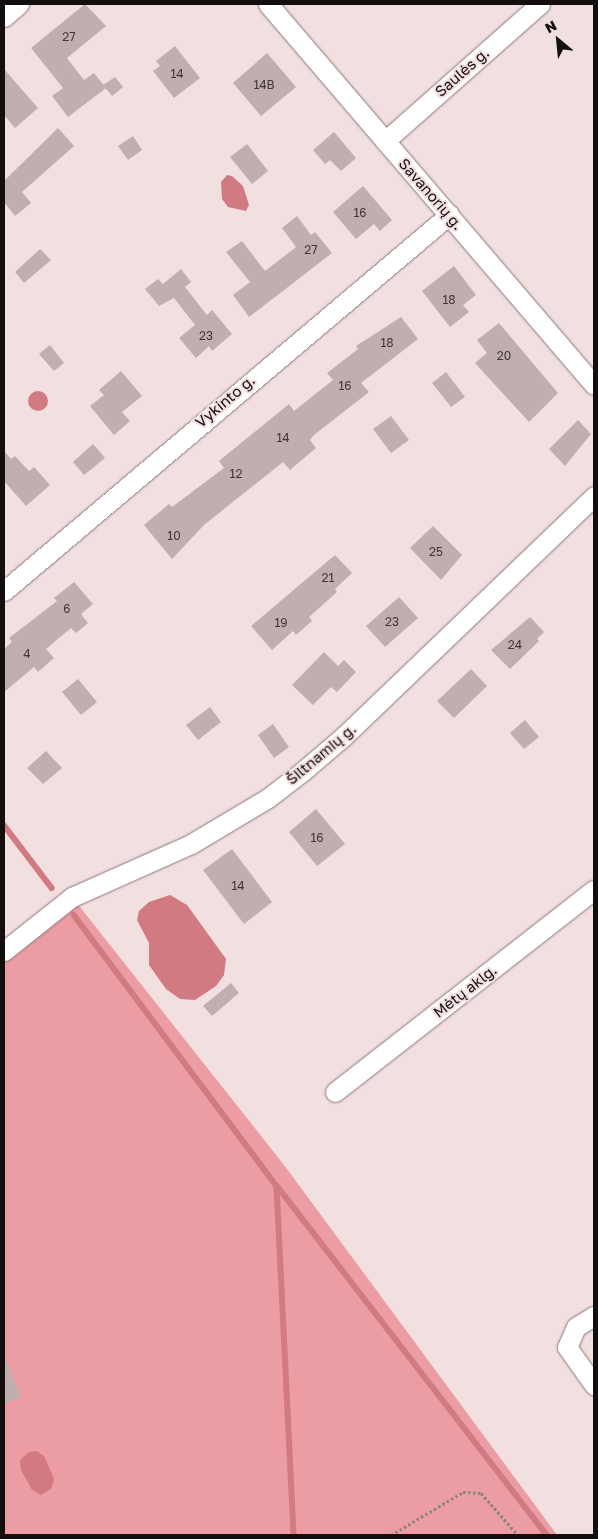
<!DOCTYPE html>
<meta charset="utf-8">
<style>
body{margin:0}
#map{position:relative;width:598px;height:1539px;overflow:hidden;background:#f2dfe0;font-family:"Golos Text",sans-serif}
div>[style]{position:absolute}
.green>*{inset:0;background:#eb9da3}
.water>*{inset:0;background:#d17a82}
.round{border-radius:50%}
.stream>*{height:5.5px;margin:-2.75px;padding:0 2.75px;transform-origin:2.75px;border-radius:2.75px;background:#d17a82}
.building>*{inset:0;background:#c1afb0}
.path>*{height:3px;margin-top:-1.5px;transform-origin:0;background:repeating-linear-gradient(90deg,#8f8283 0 2.5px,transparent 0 5px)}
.roads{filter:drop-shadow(0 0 1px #8b797a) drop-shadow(0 0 1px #8b797a)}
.street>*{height:19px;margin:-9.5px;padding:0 9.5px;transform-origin:9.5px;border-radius:9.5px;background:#fff}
span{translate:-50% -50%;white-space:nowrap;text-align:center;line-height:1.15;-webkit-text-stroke:4px #f2dfe0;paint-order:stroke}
.number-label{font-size:12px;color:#403637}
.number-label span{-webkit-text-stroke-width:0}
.street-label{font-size:15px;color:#150e0f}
.frame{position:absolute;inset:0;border:5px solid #150e0f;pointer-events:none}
.north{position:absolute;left:533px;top:15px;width:50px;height:50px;-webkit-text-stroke:4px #f2dfe0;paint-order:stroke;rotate:332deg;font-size:14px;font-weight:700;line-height:20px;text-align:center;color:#150e0f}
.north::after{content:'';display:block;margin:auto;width:18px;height:22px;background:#150e0f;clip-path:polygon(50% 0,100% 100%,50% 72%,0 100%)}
</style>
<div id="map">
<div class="green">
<i style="clip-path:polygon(72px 897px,284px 1165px,557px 1535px,4px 1535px,4px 951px)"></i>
</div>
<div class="water">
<i style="clip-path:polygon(227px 175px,232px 176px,243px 186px,249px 205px,246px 211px,228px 207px,222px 199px,221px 182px)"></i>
<i class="round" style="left:28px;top:391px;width:20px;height:20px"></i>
<i style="clip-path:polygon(170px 895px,187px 905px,226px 959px,224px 975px,216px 986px,195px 1000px,180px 999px,166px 989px,149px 965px,149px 943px,137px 920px,139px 911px,149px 902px)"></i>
<i style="clip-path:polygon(37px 1451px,44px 1456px,54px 1479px,51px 1489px,41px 1495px,32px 1490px,21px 1470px,20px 1460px,29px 1452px)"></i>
</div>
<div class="stream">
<i style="left:4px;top:825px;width:79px;rotate:52.7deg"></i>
<i style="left:74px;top:915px;width:339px;rotate:53.2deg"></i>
<i style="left:277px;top:1186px;width:349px;rotate:87.2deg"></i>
<i style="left:278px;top:1187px;width:440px;rotate:52.3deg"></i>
</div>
<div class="building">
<i style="clip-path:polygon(85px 4px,106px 26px,67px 58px,84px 80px,94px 73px,106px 88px,68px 117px,52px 96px,63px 88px,31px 48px)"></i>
<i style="clip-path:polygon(175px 46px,200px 78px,174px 98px,153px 71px,160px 66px,156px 61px)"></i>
<i style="clip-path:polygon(267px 53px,296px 87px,261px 116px,233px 83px)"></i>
<i style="clip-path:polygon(4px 69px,38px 108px,15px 128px,4px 115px)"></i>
<i style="clip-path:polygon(115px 77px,123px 87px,112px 96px,103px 85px)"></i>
<i style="clip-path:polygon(58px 128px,74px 146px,22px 192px,31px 203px,15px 216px,4px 202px,4px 181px)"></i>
<i style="clip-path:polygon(334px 132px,356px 158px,341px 171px,330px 160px,325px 164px,313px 150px)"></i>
<i style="clip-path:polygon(133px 136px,142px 150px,128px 160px,118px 146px)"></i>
<i style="clip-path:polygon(247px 144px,268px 171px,252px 184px,230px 157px)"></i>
<i style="clip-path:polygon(363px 186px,392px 220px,380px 231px,374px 224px,356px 239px,333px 212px)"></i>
<i style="clip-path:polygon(297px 216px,311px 235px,315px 232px,332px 253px,249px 317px,233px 295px,250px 282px,226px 252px,242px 241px,265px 271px,296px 247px,282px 228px)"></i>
<i style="clip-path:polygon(40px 249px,51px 260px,24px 283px,15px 272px)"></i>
<i style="clip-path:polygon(454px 266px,476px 295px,463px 305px,469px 312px,450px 327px,422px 291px)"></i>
<i style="clip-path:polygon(181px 269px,191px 282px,185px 287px,207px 315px,212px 310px,232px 334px,212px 351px,209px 346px,196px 358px,179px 338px,195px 325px,174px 298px,159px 306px,145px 289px,158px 279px,163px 284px)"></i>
<i style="clip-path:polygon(401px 317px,418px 339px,361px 383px,369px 392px,314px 435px,310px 440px,316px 448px,290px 470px,283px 462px,204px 525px,172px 559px,144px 525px,169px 504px,172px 507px,224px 468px,219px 461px,289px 404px,294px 411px,333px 380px,327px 373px,358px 349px,356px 346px)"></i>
<i style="clip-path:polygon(499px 323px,558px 393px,529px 422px,475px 363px,487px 353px,477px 340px)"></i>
<i style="clip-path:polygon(50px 345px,64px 363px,54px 371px,39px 354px)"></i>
<i style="clip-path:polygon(121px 371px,142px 396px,122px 412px,130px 421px,114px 435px,90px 406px,104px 395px,99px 390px)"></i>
<i style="clip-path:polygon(446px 372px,465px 397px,451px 407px,432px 383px)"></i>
<i style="clip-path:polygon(391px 416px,409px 440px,391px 453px,373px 429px)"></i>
<i style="clip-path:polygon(578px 420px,591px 434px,565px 466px,549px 449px)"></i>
<i style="clip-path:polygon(93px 444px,105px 458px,84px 475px,73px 462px)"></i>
<i style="clip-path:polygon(4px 451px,11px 459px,15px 456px,29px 471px,34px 467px,50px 485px,26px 506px,4px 481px)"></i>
<i style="clip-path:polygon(433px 526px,462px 555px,441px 580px,410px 548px)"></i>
<i style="clip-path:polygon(335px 555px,352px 573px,335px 589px,337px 592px,309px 617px,312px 621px,296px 635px,293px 631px,272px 650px,251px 626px)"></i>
<i style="clip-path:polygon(74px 582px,93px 604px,81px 614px,88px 623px,76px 633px,71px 628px,46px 649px,54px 658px,38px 672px,34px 667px,4px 692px,4px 649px,12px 642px,9px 638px,57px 601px,54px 598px)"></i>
<i style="clip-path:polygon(399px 597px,418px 618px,385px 647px,366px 626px)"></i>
<i style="clip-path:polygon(530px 617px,544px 632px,537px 639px,539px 641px,510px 669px,491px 650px)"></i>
<i style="clip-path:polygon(324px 652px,338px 666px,344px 660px,356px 672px,337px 692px,331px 687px,313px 705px,292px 685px)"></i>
<i style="clip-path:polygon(471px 669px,487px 686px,454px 718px,437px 701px)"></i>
<i style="clip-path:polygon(78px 679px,97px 702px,81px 715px,62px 692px)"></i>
<i style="clip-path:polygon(210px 707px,221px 722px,198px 740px,186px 725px)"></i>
<i style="clip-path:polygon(525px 720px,539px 737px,524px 749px,510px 733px)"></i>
<i style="clip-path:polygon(273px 724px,289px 747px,274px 758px,258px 735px)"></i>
<i style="clip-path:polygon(46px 751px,62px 768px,43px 784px,27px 768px)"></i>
<i style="clip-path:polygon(316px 809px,345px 844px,317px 866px,289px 832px)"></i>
<i style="clip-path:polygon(232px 849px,272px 902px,244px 924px,203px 870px)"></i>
<i style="clip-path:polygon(231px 983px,239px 993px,212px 1016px,203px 1006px)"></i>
<i style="clip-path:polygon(4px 1355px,21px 1397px,4px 1404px)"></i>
</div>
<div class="path">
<i style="left:391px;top:1535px;width:84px;rotate:-30.8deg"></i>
<i style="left:463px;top:1492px;width:18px;rotate:3deg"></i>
<i style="left:481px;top:1493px;width:56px;rotate:48.6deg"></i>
</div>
<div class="roads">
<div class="street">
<i style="left:268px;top:4px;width:501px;rotate:49.45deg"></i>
<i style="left:4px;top:17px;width:20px;rotate:-41deg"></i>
<i style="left:385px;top:141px;width:207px;rotate:-41.5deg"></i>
<i style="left:4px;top:591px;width:583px;rotate:-40.2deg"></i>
<i style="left:4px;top:951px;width:87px;rotate:-38.5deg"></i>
<i style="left:72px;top:897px;width:130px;rotate:-24deg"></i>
<i style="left:191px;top:844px;width:90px;rotate:-30.9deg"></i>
<i style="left:268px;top:798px;width:44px;rotate:-37.6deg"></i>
<i style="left:303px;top:771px;width:54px;rotate:-40.5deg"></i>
<i style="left:344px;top:736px;width:347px;rotate:-43.8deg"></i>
<i style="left:335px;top:1092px;width:328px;rotate:-38deg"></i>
<i style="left:594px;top:1316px;width:21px;rotate:149deg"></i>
<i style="left:576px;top:1327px;width:22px;rotate:114deg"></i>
<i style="left:567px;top:1347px;width:47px;rotate:54.6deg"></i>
</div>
</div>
<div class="number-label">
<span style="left:69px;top:37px">27</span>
<span style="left:177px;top:74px">14</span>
<span style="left:264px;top:85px">14B</span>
<span style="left:360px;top:213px">16</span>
<span style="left:311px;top:250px">27</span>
<span style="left:449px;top:300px">18</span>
<span style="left:206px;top:336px">23</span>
<span style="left:387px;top:343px">18</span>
<span style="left:504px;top:356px">20</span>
<span style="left:345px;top:386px">16</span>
<span style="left:283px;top:438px">14</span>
<span style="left:236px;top:474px">12</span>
<span style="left:174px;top:536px">10</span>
<span style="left:436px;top:552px">25</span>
<span style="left:328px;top:578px">21</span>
<span style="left:67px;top:609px">6</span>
<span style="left:392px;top:622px">23</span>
<span style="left:281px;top:623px">19</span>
<span style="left:515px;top:645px">24</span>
<span style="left:27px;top:654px">4</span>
<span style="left:317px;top:838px">16</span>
<span style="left:238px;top:886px">14</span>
</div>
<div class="street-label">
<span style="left:462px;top:72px;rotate:-41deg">Saulės g.</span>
<span style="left:431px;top:194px;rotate:49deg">Savanorių g.</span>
<span style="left:225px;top:401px;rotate:-40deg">Vykinto g.</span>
<span style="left:321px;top:754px;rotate:-40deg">Šiltnamių g.</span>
<span style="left:465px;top:991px;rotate:-38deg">Mėtų aklg.</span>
</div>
<div class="frame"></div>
<div class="north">N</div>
</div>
